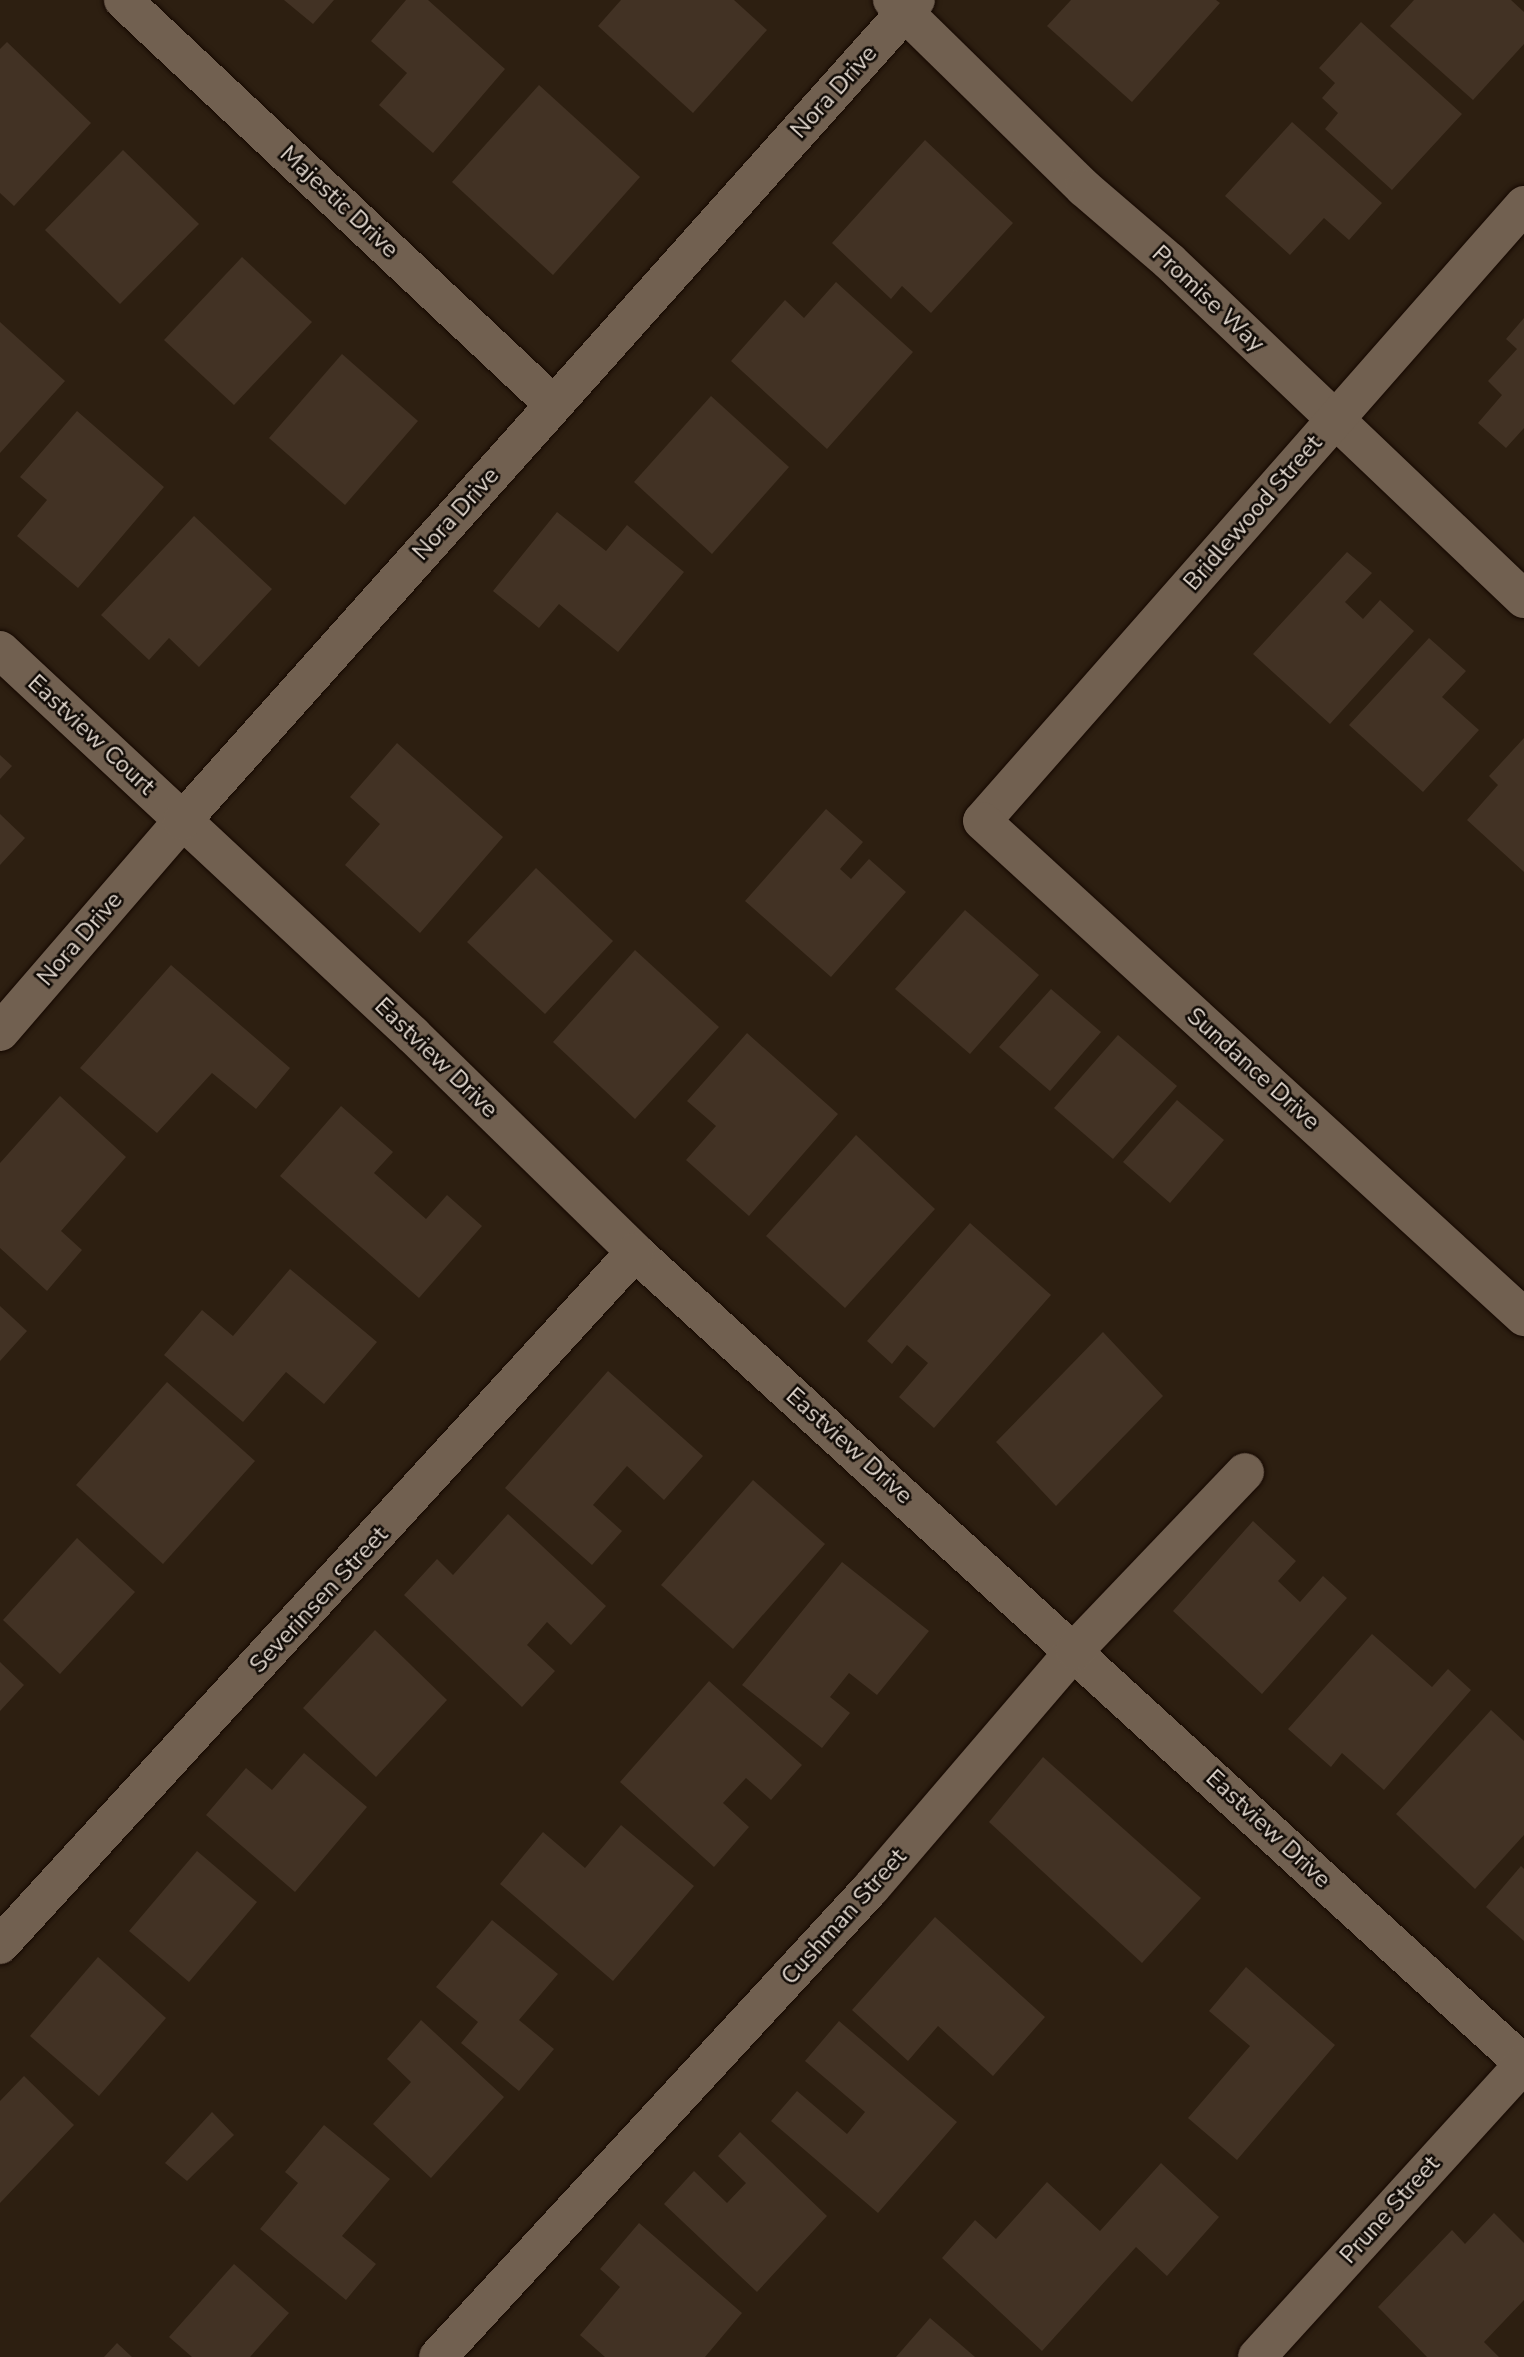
<!DOCTYPE html>
<style>
body{margin:0}
#map{position:relative;width:1524px;height:2357px;overflow:hidden;background:#2d1f11;font-family:"Nunito Sans",sans-serif}
div>[style]{position:absolute}
.building>*{inset:0;background:#423224}
.roads{filter:drop-shadow(0 0 2px #150800) drop-shadow(0 0 2px #150800)}
.street>*{height:38px;margin:-19px;padding:0 19px;transform-origin:19px;border-radius:19px;background:#716050}
span{translate:-50% -50%;white-space:nowrap;text-align:center;line-height:1.15;-webkit-text-stroke:5px #100a05;paint-order:stroke}
.street-label{font-size:24px;color:#e1d7ce}
</style>
<div id="map">
<div class="building">
<i style="clip-path:polygon(284px 0,334px 0,313px 24px)"></i>
<i style="clip-path:polygon(406px 0,428px 0,505px 69px,433px 153px,379px 105px,407px 73px,371px 41px)"></i>
<i style="clip-path:polygon(621px 0,734px 0,767px 30px,693px 113px,598px 26px)"></i>
<i style="clip-path:polygon(1071px 0,1216px 0,1220px 3px,1132px 102px,1047px 26px)"></i>
<i style="clip-path:polygon(1414px 0,1511px 0,1524px 12px,1524px 44px,1473px 100px,1390px 26px)"></i>
<i style="clip-path:polygon(1361px 22px,1462px 114px,1392px 190px,1325px 129px,1338px 113px,1322px 98px,1335px 83px,1319px 68px)"></i>
<i style="clip-path:polygon(7px 42px,91px 123px,14px 206px,0 193px,0 49px)"></i>
<i style="clip-path:polygon(539px 85px,640px 177px,553px 275px,452px 182px)"></i>
<i style="clip-path:polygon(1292px 122px,1382px 203px,1349px 240px,1324px 218px,1290px 255px,1225px 196px)"></i>
<i style="clip-path:polygon(925px 140px,1013px 223px,931px 313px,902px 286px,891px 299px,832px 243px)"></i>
<i style="clip-path:polygon(123px 150px,199px 224px,120px 304px,45px 230px)"></i>
<i style="clip-path:polygon(242px 257px,312px 322px,234px 405px,164px 340px)"></i>
<i style="clip-path:polygon(836px 282px,913px 352px,827px 449px,731px 361px,785px 300px,804px 318px)"></i>
<i style="clip-path:polygon(1524px 318px,1524px 428px,1506px 448px,1478px 423px,1502px 395px,1488px 381px,1517px 349px,1506px 339px)"></i>
<i style="clip-path:polygon(0 322px,65px 381px,0 453px)"></i>
<i style="clip-path:polygon(342px 354px,418px 421px,345px 505px,269px 438px)"></i>
<i style="clip-path:polygon(711px 396px,789px 467px,712px 554px,634px 482px)"></i>
<i style="clip-path:polygon(77px 411px,164px 487px,78px 588px,17px 536px,47px 500px,20px 477px)"></i>
<i style="clip-path:polygon(557px 512px,606px 551px,627px 525px,684px 572px,618px 652px,559px 604px,539px 628px,493px 591px)"></i>
<i style="clip-path:polygon(194px 516px,272px 589px,199px 667px,169px 638px,149px 660px,101px 615px)"></i>
<i style="clip-path:polygon(1347px 552px,1372px 573px,1345px 602px,1363px 619px,1380px 600px,1414px 631px,1330px 724px,1253px 654px)"></i>
<i style="clip-path:polygon(1429px 638px,1466px 671px,1442px 697px,1479px 730px,1423px 792px,1349px 725px)"></i>
<i style="clip-path:polygon(1524px 738px,1524px 872px,1467px 820px,1498px 785px,1489px 776px)"></i>
<i style="clip-path:polygon(397px 743px,503px 837px,420px 933px,345px 865px,380px 824px,350px 797px)"></i>
<i style="clip-path:polygon(0 755px,12px 766px,0 779px)"></i>
<i style="clip-path:polygon(826px 809px,863px 842px,840px 869px,851px 879px,869px 859px,906px 892px,831px 977px,745px 901px)"></i>
<i style="clip-path:polygon(0 814px,25px 838px,0 865px)"></i>
<i style="clip-path:polygon(536px 868px,613px 941px,545px 1014px,467px 942px)"></i>
<i style="clip-path:polygon(965px 910px,1039px 975px,970px 1054px,895px 989px)"></i>
<i style="clip-path:polygon(635px 950px,719px 1027px,635px 1119px,553px 1042px)"></i>
<i style="clip-path:polygon(171px 965px,290px 1068px,256px 1109px,212px 1073px,157px 1133px,80px 1068px)"></i>
<i style="clip-path:polygon(1051px 989px,1101px 1032px,1050px 1091px,999px 1047px)"></i>
<i style="clip-path:polygon(747px 1033px,838px 1114px,749px 1216px,686px 1160px,716px 1126px,687px 1101px)"></i>
<i style="clip-path:polygon(1118px 1035px,1177px 1086px,1113px 1159px,1054px 1108px)"></i>
<i style="clip-path:polygon(60px 1096px,126px 1157px,61px 1231px,82px 1250px,47px 1291px,0 1248px,0 1163px)"></i>
<i style="clip-path:polygon(1177px 1100px,1224px 1140px,1170px 1203px,1123px 1162px)"></i>
<i style="clip-path:polygon(341px 1106px,393px 1152px,374px 1173px,426px 1219px,447px 1195px,482px 1226px,419px 1298px,280px 1176px)"></i>
<i style="clip-path:polygon(856px 1135px,935px 1209px,845px 1308px,766px 1236px)"></i>
<i style="clip-path:polygon(970px 1223px,1051px 1295px,934px 1428px,899px 1397px,928px 1363px,907px 1345px,892px 1364px,867px 1341px)"></i>
<i style="clip-path:polygon(290px 1269px,377px 1342px,324px 1404px,286px 1372px,243px 1422px,164px 1355px,202px 1310px,233px 1336px)"></i>
<i style="clip-path:polygon(0 1306px,27px 1331px,0 1361px)"></i>
<i style="clip-path:polygon(1103px 1332px,1163px 1396px,1056px 1506px,996px 1442px)"></i>
<i style="clip-path:polygon(608px 1371px,703px 1456px,664px 1500px,627px 1466px,593px 1505px,622px 1531px,592px 1565px,505px 1488px)"></i>
<i style="clip-path:polygon(167px 1382px,255px 1461px,163px 1564px,76px 1485px)"></i>
<i style="clip-path:polygon(753px 1480px,825px 1544px,733px 1649px,661px 1585px)"></i>
<i style="clip-path:polygon(508px 1514px,606px 1606px,571px 1645px,547px 1622px,527px 1645px,555px 1671px,522px 1707px,404px 1595px,437px 1559px,453px 1575px)"></i>
<i style="clip-path:polygon(1253px 1521px,1296px 1561px,1278px 1581px,1300px 1602px,1323px 1576px,1347px 1598px,1262px 1694px,1173px 1611px)"></i>
<i style="clip-path:polygon(77px 1538px,135px 1592px,60px 1674px,3px 1620px)"></i>
<i style="clip-path:polygon(842px 1562px,929px 1631px,877px 1695px,849px 1673px,830px 1697px,850px 1713px,822px 1748px,742px 1685px)"></i>
<i style="clip-path:polygon(375px 1630px,447px 1700px,376px 1777px,303px 1708px)"></i>
<i style="clip-path:polygon(1372px 1634px,1432px 1687px,1448px 1669px,1471px 1690px,1384px 1790px,1342px 1753px,1331px 1767px,1288px 1729px)"></i>
<i style="clip-path:polygon(0 1662px,24px 1685px,0 1711px)"></i>
<i style="clip-path:polygon(709px 1681px,802px 1765px,771px 1800px,746px 1778px,723px 1803px,749px 1827px,714px 1867px,620px 1782px)"></i>
<i style="clip-path:polygon(1491px 1710px,1524px 1741px,1524px 1835px,1475px 1889px,1396px 1814px)"></i>
<i style="clip-path:polygon(304px 1753px,367px 1807px,295px 1892px,206px 1815px,246px 1768px,272px 1790px)"></i>
<i style="clip-path:polygon(1043px 1757px,1201px 1898px,1142px 1963px,989px 1822px)"></i>
<i style="clip-path:polygon(621px 1825px,694px 1886px,613px 1981px,500px 1884px,543px 1832px,585px 1868px)"></i>
<i style="clip-path:polygon(197px 1851px,257px 1902px,189px 1982px,129px 1931px)"></i>
<i style="clip-path:polygon(1521px 1866px,1524px 1869px,1524px 1941px,1486px 1907px)"></i>
<i style="clip-path:polygon(935px 1917px,1045px 2017px,993px 2076px,938px 2026px,908px 2061px,852px 2010px)"></i>
<i style="clip-path:polygon(492px 1920px,558px 1974px,519px 2020px,554px 2049px,519px 2091px,461px 2043px,478px 2022px,436px 1987px)"></i>
<i style="clip-path:polygon(98px 1957px,166px 2018px,99px 2096px,30px 2036px)"></i>
<i style="clip-path:polygon(1246px 1967px,1335px 2045px,1237px 2160px,1188px 2118px,1250px 2046px,1209px 2011px)"></i>
<i style="clip-path:polygon(421px 2020px,504px 2097px,431px 2178px,373px 2124px,411px 2082px,387px 2059px)"></i>
<i style="clip-path:polygon(839px 2021px,957px 2122px,878px 2213px,771px 2121px,797px 2091px,847px 2134px,865px 2112px,805px 2061px)"></i>
<i style="clip-path:polygon(24px 2076px,74px 2125px,0 2203px,0 2101px)"></i>
<i style="clip-path:polygon(212px 2112px,234px 2135px,187px 2181px,165px 2163px)"></i>
<i style="clip-path:polygon(324px 2125px,390px 2179px,342px 2236px,376px 2264px,346px 2300px,260px 2229px,298px 2183px,285px 2172px)"></i>
<i style="clip-path:polygon(740px 2132px,827px 2216px,757px 2292px,664px 2204px,694px 2171px,727px 2203px,746px 2183px,718px 2156px)"></i>
<i style="clip-path:polygon(1161px 2163px,1219px 2217px,1167px 2276px,1136px 2247px,1042px 2351px,942px 2258px,975px 2220px,996px 2239px,1047px 2182px,1100px 2231px)"></i>
<i style="clip-path:polygon(1494px 2213px,1524px 2243px,1524px 2300px,1484px 2342px,1499px 2357px,1427px 2357px,1378px 2307px,1452px 2230px,1465px 2244px)"></i>
<i style="clip-path:polygon(639px 2223px,742px 2313px,705px 2357px,605px 2357px,580px 2335px,620px 2287px,600px 2269px)"></i>
<i style="clip-path:polygon(234px 2264px,289px 2313px,250px 2357px,192px 2357px,169px 2337px)"></i>
<i style="clip-path:polygon(930px 2318px,975px 2357px,896px 2357px)"></i>
<i style="clip-path:polygon(117px 2343px,132px 2357px,104px 2357px)"></i>
</div>
<div class="roads">
<div class="street">
<i style="left:123px;top:0;width:591px;rotate:43.22deg"></i>
<i style="left:892px;top:0;width:269px;rotate:44.4deg"></i>
<i style="left:1084px;top:188px;width:112px;rotate:40.7deg"></i>
<i style="left:1169px;top:261px;width:490px;rotate:43.6deg"></i>
<i style="left:1524px;top:205px;width:820px;rotate:131.34deg"></i>
<i style="left:982px;top:821px;width:735px;rotate:42.46deg"></i>
<i style="left:0;top:650px;width:565px;rotate:42.99deg"></i>
<i style="left:413px;top:1035px;width:310px;rotate:44.3deg"></i>
<i style="left:635px;top:1252px;width:1204px;rotate:42.41deg"></i>
<i style="left:0;top:1032px;width:279px;rotate:-49.2deg"></i>
<i style="left:182px;top:821px;width:1101px;rotate:-48.2deg"></i>
<i style="left:0;top:1945px;width:940px;rotate:-47.5deg"></i>
<i style="left:438px;top:2357px;width:638px;rotate:-47.29deg"></i>
<i style="left:871px;top:1888px;width:313px;rotate:-49.4deg"></i>
<i style="left:1075px;top:1650px;width:246px;rotate:-46.3deg"></i>
<i style="left:1257px;top:2357px;width:396px;rotate:-47.7deg"></i>
</div>
</div>
<div class="street-label">
<span style="left:834px;top:92px;rotate:-48deg">Nora Drive</span>
<span style="left:339px;top:202px;rotate:43deg">Majestic Drive</span>
<span style="left:1208px;top:299px;rotate:43deg">Promise Way</span>
<span style="left:1253px;top:513px;rotate:-49deg">Bridlewood Street</span>
<span style="left:456px;top:514px;rotate:-48deg">Nora Drive</span>
<span style="left:91px;top:735px;rotate:43deg">Eastview Court</span>
<span style="left:80px;top:939px;rotate:-49deg">Nora Drive</span>
<span style="left:436px;top:1058px;rotate:44deg">Eastview Drive</span>
<span style="left:1253px;top:1069px;rotate:42deg">Sundance Drive</span>
<span style="left:849px;top:1446px;rotate:42deg">Eastview Drive</span>
<span style="left:319px;top:1600px;rotate:-47deg">Severinsen Street</span>
<span style="left:1268px;top:1829px;rotate:43deg">Eastview Drive</span>
<span style="left:844px;top:1917px;rotate:-48deg">Cushman Street</span>
<span style="left:1390px;top:2210px;rotate:-48deg">Prune Street</span>
</div>
</div>
